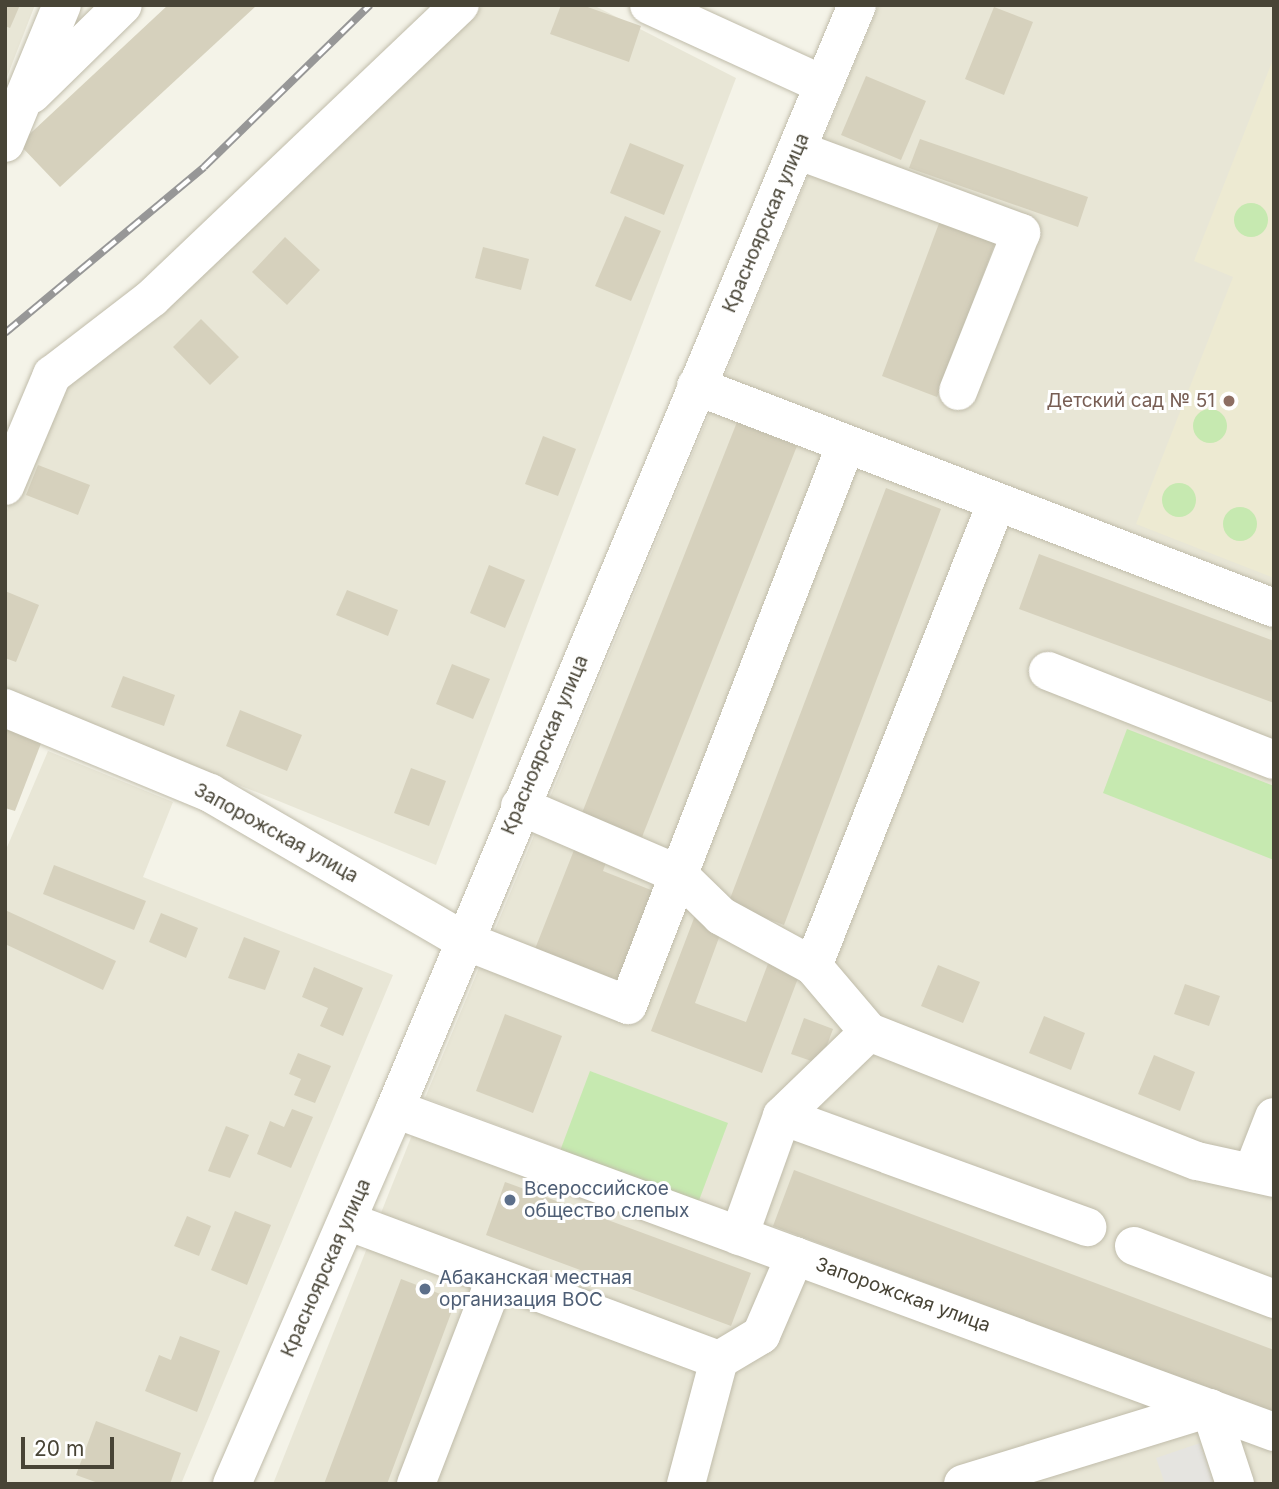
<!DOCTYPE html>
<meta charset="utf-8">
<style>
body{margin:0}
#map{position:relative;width:1279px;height:1489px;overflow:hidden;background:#f4f3e8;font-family:Inter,sans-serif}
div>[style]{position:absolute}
.residential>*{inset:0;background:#e8e6d6}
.education>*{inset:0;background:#edead2}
.green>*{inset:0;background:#c6e9b0}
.round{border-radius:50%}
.parking>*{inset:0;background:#e5e4e0}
.building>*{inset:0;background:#d6d1bd}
.roads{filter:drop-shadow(0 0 2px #c0bcaa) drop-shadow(0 0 2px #c0bcaa)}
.minor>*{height:38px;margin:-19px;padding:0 19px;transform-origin:19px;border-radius:19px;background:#fff}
.rail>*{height:8px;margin-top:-4px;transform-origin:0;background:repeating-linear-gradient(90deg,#fff 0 16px,#979797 0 32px);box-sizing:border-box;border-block:2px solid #979797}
.dots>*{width:19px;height:19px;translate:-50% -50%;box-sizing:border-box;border:4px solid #fff;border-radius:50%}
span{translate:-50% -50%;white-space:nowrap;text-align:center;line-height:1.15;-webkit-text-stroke:6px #fff;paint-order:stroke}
.street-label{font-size:19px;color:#484436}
.education-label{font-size:19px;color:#785e54}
.right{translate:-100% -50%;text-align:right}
.service-label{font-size:19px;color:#4e5e75}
.left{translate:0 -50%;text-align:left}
.frame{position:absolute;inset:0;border:7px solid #484436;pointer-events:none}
.scale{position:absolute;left:21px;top:1437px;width:93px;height:32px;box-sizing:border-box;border:4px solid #484436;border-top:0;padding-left:9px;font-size:21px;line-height:24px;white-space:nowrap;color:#484436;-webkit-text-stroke:5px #fff;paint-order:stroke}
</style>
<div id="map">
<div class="residential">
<i style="clip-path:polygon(5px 5px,35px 5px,5px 82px)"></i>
<i style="clip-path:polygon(484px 5px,593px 5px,736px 78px,436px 865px,5px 690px,5px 514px,64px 385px)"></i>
<i style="clip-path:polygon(879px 5px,1274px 5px,1274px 1416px,425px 1098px)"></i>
<i style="clip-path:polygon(48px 751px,173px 802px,143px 877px,393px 975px,181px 1484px,5px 1484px,5px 852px)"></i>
<i style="clip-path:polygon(418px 1120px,1274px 1446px,1274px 1484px,273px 1484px)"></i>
</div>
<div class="education">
<i style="clip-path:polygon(1274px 57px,1274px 578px,1136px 524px,1233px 277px,1194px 261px)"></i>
</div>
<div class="green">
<i class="round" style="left:1234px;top:203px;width:34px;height:34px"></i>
<i class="round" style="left:1193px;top:409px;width:34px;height:34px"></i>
<i class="round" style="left:1162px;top:483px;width:34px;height:34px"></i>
<i class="round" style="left:1223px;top:507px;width:34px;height:34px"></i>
<i style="clip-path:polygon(1127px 729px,1274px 786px,1274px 860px,1103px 793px)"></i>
<i style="clip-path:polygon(590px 1071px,728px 1123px,698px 1203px,560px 1151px)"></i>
</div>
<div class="parking">
<i style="clip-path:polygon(1200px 1443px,1214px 1484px,1165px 1484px,1156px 1458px)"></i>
</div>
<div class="building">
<i style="clip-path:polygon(5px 5px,20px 5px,10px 28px,5px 26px)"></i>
<i style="clip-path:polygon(168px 5px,257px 5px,60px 187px,19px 144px)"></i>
<i style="clip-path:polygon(561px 5px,582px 5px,641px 26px,629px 62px,550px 34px)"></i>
<i style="clip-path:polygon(994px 7px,1033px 22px,1004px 95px,965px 79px)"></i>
<i style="clip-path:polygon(866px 76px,926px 101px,901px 160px,841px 135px)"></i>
<i style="clip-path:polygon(920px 139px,1088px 197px,1078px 227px,909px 168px)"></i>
<i style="clip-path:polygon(630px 143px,684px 165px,664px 215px,610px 193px)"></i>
<i style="clip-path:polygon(625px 216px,661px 231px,631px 301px,595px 286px)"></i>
<i style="clip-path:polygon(941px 218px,997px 238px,937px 397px,882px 376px)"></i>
<i style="clip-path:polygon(285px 237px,320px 270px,287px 305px,252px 272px)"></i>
<i style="clip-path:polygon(483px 247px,529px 259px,521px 290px,475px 278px)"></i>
<i style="clip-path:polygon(201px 319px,239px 357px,210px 385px,173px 347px)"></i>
<i style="clip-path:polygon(737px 422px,797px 446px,642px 837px,582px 813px)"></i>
<i style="clip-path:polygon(543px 436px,576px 449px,558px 496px,525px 484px)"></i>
<i style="clip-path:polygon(38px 465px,90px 485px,78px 515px,26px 495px)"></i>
<i style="clip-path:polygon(886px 488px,941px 509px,784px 925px,728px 904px)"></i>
<i style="clip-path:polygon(1039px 554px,1274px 641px,1274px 703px,1019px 609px)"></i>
<i style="clip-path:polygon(489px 565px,525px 580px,505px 628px,470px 613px)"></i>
<i style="clip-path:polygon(347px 590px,398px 610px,388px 636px,336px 615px)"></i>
<i style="clip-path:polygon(5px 591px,39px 605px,16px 662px,5px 658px)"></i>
<i style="clip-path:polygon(452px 664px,490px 679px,473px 719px,436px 704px)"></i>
<i style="clip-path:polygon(123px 676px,175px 695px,164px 726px,111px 707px)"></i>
<i style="clip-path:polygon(240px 710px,302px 735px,287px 771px,226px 746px)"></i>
<i style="clip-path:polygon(5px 718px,45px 733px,15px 811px,5px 808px)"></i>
<i style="clip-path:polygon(411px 768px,446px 781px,429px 826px,394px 813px)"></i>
<i style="clip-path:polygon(576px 845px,608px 857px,603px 871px,656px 892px,618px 987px,533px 954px)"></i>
<i style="clip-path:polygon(54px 865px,146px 901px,134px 930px,43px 894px)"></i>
<i style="clip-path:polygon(5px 910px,116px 961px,103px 990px,5px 944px)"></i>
<i style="clip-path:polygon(161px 913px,198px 928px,186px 958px,149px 942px)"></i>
<i style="clip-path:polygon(696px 913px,724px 924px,695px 1003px,746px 1022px,769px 961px,800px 973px,762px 1073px,651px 1031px)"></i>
<i style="clip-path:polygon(244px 937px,280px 951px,265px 990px,228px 978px)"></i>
<i style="clip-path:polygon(938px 965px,980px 982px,963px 1023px,921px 1006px)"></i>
<i style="clip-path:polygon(314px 967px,363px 988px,343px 1036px,320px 1026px,328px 1008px,302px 997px)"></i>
<i style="clip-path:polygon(1185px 984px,1220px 996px,1209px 1026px,1174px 1014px)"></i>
<i style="clip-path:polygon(505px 1014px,562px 1036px,533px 1113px,476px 1091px)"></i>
<i style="clip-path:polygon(1044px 1016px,1085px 1033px,1071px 1070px,1029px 1053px)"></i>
<i style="clip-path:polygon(804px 1018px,833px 1029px,820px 1064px,791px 1054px)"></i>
<i style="clip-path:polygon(298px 1053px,331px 1066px,315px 1103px,294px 1095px,301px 1079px,289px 1074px)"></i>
<i style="clip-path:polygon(1154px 1055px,1195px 1072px,1180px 1111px,1138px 1094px)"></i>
<i style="clip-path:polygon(292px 1109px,313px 1117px,291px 1168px,257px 1154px,270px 1121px,284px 1127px)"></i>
<i style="clip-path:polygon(226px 1126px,249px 1135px,230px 1178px,208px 1171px)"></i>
<i style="clip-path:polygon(794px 1170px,1274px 1350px,1274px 1413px,773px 1226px)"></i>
<i style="clip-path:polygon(505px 1182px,751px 1273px,731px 1326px,486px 1235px)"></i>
<i style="clip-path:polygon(235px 1211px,271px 1225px,247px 1285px,211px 1270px)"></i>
<i style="clip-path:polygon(187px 1216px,211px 1226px,199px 1256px,174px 1246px)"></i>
<i style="clip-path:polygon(401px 1279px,456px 1300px,387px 1484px,324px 1484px)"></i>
<i style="clip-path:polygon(180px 1336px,220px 1351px,197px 1412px,145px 1391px,159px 1355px,171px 1360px)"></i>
<i style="clip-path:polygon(96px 1421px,181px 1453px,170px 1484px,101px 1484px,76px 1475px)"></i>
</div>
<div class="roads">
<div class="minor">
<i style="left:649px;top:5px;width:192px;rotate:24.6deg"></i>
<i style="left:32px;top:94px;width:127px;rotate:-44.4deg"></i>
<i style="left:5px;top:143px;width:149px;rotate:-67.6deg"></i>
<i style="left:797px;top:150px;width:239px;rotate:20.3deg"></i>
<i style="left:1021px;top:233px;width:170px;rotate:111.7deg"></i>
<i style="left:696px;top:386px;width:619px;rotate:21.01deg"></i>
<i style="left:5px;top:486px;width:121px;rotate:-67.1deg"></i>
<i style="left:52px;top:375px;width:126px;rotate:-37.6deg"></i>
<i style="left:152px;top:298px;width:425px;rotate:-43.6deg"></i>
<i style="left:1048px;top:671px;width:243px;rotate:21.5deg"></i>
<i style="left:5px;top:708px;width:222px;rotate:22.5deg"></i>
<i style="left:210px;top:793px;width:293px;rotate:30.2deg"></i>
<i style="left:463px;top:940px;width:177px;rotate:21.5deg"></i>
<i style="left:628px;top:1005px;width:602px;rotate:-68.76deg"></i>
<i style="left:520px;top:806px;width:172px;rotate:23.3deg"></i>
<i style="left:678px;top:874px;width:60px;rotate:44.3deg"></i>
<i style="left:721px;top:916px;width:105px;rotate:28.5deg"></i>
<i style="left:813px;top:966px;width:87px;rotate:49.7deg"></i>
<i style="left:869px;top:1032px;width:352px;rotate:21.5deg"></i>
<i style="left:1197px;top:1161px;width:79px;rotate:12.4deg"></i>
<i style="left:813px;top:966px;width:499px;rotate:-68.4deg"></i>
<i style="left:395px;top:1109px;width:426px;rotate:20.2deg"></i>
<i style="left:782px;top:1116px;width:325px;rotate:20deg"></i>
<i style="left:1253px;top:1171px;width:58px;rotate:-68.7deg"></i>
<i style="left:347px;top:1221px;width:397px;rotate:20.5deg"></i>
<i style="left:719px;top:1360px;width:49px;rotate:-30.8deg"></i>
<i style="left:761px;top:1335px;width:86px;rotate:-66.7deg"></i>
<i style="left:795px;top:1256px;width:510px;rotate:20.17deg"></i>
<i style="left:739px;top:1236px;width:127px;rotate:-70.3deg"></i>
<i style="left:782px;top:1116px;width:121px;rotate:-44deg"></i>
<i style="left:1134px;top:1246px;width:150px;rotate:20.7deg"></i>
<i style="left:232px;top:1484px;width:409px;rotate:-66.5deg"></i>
<i style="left:395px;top:1109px;width:1197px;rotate:-67.29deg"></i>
<i style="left:416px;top:1484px;width:220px;rotate:-68.9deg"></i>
<i style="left:686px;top:1484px;width:128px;rotate:-75.1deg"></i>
<i style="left:963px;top:1484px;width:258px;rotate:-17.1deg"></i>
<i style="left:1210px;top:1408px;width:80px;rotate:71.8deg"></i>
</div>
</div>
<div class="rail">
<i style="left:5px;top:333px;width:259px;rotate:-39.8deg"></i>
<i style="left:204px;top:167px;width:232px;rotate:-44.3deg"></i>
</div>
<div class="dots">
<i style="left:1229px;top:401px;background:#8d6e63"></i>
<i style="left:510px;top:1200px;background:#5c6f8a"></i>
<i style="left:425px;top:1289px;background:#5c6f8a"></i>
</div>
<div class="street-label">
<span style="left:766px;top:223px;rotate:-67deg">Красноярская улица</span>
<span style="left:545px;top:745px;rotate:-67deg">Красноярская улица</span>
<span style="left:276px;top:833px;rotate:29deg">Запорожская улица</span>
<span style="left:326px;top:1268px;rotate:-66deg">Красноярская улица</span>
<span style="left:903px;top:1295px;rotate:20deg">Запорожская улица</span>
</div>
<div class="education-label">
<span class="right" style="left:1215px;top:401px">Детский сад № 51</span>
</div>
<div class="service-label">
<span class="left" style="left:524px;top:1200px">Всероссийское<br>общество слепых</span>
<span class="left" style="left:439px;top:1289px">Абаканская местная<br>организация ВОС</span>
</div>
<div class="frame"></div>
<div class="scale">20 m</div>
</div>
